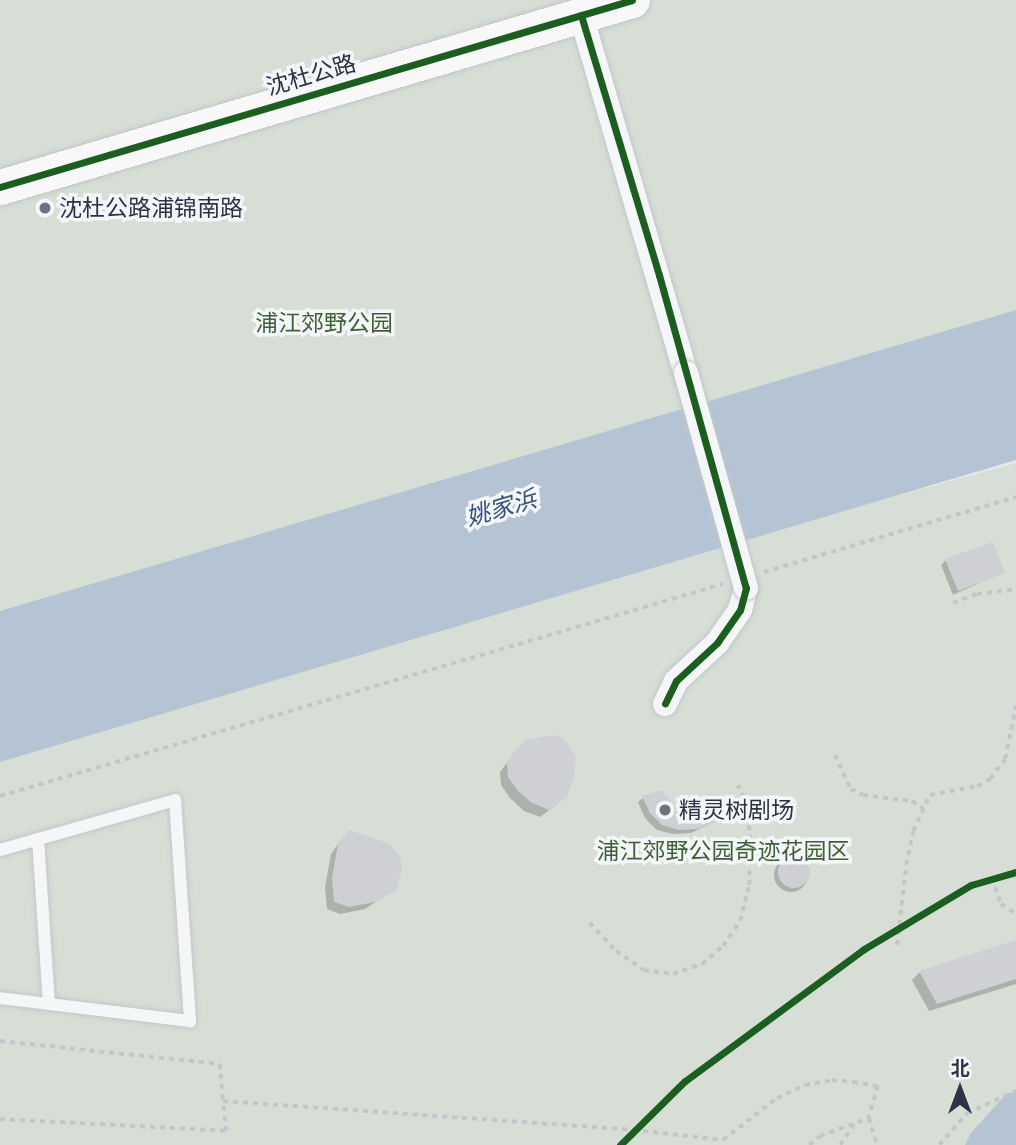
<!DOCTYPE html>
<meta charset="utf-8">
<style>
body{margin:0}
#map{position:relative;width:1016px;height:1145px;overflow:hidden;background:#e6e8ea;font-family:Quicksand,"Noto Sans SC",sans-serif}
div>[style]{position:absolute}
.green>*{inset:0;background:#d6ded6}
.water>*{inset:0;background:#b4c4d5}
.shadow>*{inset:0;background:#0003}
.round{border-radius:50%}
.building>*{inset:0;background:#ced0d3}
.path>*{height:3.5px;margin-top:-1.75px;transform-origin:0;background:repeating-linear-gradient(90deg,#c5c6ca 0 5px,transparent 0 10px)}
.roads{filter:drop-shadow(0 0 2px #c4c6c8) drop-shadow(0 0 2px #c4c6c8)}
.lane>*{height:12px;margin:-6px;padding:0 6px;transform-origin:6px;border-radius:6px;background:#f5f6f7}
.street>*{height:24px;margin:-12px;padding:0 12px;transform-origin:12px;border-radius:12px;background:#f5f6f7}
.secondary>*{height:35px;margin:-17.5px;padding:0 17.5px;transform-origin:17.5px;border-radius:17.5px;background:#f8f8f8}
.bridges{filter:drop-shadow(0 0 2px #c4c6c8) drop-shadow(0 0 2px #c4c6c8)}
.street-bridge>*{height:24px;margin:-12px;padding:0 12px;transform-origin:12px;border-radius:12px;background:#f5f6f7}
.cycleway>*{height:7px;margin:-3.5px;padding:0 3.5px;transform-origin:3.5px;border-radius:3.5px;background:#1b5e20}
.dots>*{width:19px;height:19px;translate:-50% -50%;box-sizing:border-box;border:4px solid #f4f6f9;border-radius:50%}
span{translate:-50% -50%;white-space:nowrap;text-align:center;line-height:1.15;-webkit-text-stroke:7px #f4f6f9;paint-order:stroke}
.street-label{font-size:23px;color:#2b3445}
.poi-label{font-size:23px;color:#2b3445}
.left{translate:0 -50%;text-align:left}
.park-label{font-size:23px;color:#3f6138}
.water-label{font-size:24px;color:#34527a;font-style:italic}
.north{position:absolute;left:925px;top:1054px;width:70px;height:70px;-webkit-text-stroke:5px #f4f6f9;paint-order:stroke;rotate:0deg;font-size:19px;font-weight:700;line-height:28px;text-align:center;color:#2b3445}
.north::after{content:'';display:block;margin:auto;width:24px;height:32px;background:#2b3445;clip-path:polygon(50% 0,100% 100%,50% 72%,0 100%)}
</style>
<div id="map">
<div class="green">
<i style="clip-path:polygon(0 0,1016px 0,1016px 450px,780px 528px,1016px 463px,1016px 1145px,0 1145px)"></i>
</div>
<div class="water">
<i style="clip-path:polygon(1016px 310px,1016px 460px,0 762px,0 611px)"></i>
<i style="clip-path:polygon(1007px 1093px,1016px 1093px,1016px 1145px,965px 1145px,971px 1133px)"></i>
</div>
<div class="shadow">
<i style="clip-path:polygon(946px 560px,1003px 572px,953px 595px,941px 565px)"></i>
<i style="clip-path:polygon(555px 737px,557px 804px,540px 817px,524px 811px,510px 798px,501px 785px,500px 772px,516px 751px,536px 738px)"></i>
<i style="clip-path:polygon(643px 798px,690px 814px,737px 811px,691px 833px,673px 834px,657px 830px,645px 818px,638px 802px)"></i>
<i style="clip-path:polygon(341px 840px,395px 889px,365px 909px,340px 914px,327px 909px,325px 887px,331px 854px)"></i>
<i class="round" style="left:774px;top:858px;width:34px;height:34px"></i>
<i style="clip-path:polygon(1016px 942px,1016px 984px,929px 1011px,912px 980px,920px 972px)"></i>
</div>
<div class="building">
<i style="clip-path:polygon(993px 542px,1005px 573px,958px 591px,945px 559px)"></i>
<i style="clip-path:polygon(555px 735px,565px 740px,576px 756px,574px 776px,567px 797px,549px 810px,532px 803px,518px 791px,508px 777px,507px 763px,515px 750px,528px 739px)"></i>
<i style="clip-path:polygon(662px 790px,676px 809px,690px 812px,738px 808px,738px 811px,698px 829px,679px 830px,662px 825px,650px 813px,642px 796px)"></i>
<i style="clip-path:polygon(349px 830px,390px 844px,400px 856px,402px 869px,397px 890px,375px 902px,349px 907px,334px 902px,332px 878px,338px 844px)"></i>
<i class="round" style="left:778px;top:856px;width:32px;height:32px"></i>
<i style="clip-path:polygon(1016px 940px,1016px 979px,937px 1004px,919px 971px)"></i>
</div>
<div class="path">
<i style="left:764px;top:572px;width:263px;rotate:-16.6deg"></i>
<i style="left:953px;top:603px;width:26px;rotate:-21deg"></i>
<i style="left:977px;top:594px;width:39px;rotate:-7deg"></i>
<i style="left:835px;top:755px;width:38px;rotate:65deg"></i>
<i style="left:851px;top:789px;width:13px;rotate:27deg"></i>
<i style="left:863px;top:795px;width:49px;rotate:7deg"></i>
<i style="left:912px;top:801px;width:14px;rotate:34deg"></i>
<i style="left:0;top:796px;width:753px;rotate:-16.34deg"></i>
<i style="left:992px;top:878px;width:28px;rotate:71deg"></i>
<i style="left:1001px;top:904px;width:18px;rotate:34deg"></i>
<i style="left:590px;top:923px;width:38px;rotate:47deg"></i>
<i style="left:616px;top:951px;width:34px;rotate:34deg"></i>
<i style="left:644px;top:970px;width:29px;rotate:8deg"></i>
<i style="left:673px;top:974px;width:31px;rotate:-19deg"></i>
<i style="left:702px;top:964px;width:28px;rotate:-41deg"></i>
<i style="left:723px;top:946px;width:30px;rotate:-56deg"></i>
<i style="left:740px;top:921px;width:37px;rotate:-76deg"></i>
<i style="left:749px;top:885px;width:45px;rotate:-88.7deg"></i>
<i style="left:750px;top:840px;width:33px;rotate:-95deg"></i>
<i style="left:747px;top:807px;width:23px;rotate:-113deg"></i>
<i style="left:897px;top:945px;width:81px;rotate:-83.6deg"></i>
<i style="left:906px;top:865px;width:35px;rotate:-78deg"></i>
<i style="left:913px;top:831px;width:40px;rotate:-65deg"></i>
<i style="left:930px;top:795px;width:48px;rotate:-10.8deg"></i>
<i style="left:977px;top:786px;width:15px;rotate:-28deg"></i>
<i style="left:990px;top:779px;width:25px;rotate:-53deg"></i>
<i style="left:1005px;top:759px;width:56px;rotate:-78.7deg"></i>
<i style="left:0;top:1041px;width:221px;rotate:6deg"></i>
<i style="left:220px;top:1064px;width:37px;rotate:85deg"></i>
<i style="left:223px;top:1101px;width:411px;rotate:4deg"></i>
<i style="left:633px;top:1130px;width:91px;rotate:6.3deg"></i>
<i style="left:723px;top:1140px;width:68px;rotate:-37.9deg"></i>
<i style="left:777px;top:1098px;width:31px;rotate:-25deg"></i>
<i style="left:805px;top:1085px;width:27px;rotate:-10deg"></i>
<i style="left:832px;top:1080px;width:21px;rotate:5deg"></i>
<i style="left:853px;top:1082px;width:25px;rotate:9deg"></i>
<i style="left:878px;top:1086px;width:33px;rotate:106deg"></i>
<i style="left:869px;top:1118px;width:28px;rotate:73deg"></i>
<i style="left:0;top:1119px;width:226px;rotate:3deg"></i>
<i style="left:226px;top:1131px;width:30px;rotate:-96deg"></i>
<i style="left:809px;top:1145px;width:14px;rotate:-39deg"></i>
<i style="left:820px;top:1136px;width:52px;rotate:-20.2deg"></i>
<i style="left:840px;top:1145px;width:25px;rotate:-56deg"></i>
<i style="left:939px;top:1145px;width:43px;rotate:-48.8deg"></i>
<i style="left:967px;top:1113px;width:54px;rotate:-24.2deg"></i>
</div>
<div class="roads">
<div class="lane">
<i style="left:38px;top:839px;width:165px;rotate:86.2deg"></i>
<i style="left:0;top:850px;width:182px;rotate:-15.9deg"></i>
<i style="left:175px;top:800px;width:222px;rotate:86.1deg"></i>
<i style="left:190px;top:1021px;width:191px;rotate:-173.1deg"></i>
</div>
<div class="street">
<i style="left:581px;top:15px;width:373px;rotate:73.7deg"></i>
<i style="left:665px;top:704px;width:25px;rotate:-64deg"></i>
<i style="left:676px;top:681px;width:56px;rotate:-42.8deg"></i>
<i style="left:717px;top:643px;width:40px;rotate:-55.1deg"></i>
<i style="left:740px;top:610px;width:23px;rotate:-75deg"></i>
</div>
<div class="secondary">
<i style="left:0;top:187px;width:659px;rotate:-16.48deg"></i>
</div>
</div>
<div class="bridges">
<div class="street-bridge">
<i style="left:686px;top:373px;width:223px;rotate:74.4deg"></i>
</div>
</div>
<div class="cycleway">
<i style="left:581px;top:15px;width:271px;rotate:73.3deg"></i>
<i style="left:659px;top:275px;width:325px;rotate:74.5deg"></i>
<i style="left:746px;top:588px;width:23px;rotate:105deg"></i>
<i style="left:740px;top:610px;width:40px;rotate:124.9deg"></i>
<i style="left:717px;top:643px;width:56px;rotate:137.2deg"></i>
<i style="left:676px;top:681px;width:25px;rotate:116deg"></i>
<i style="left:0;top:187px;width:659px;rotate:-16.48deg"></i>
<i style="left:620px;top:1145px;width:91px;rotate:-44.6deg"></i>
<i style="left:685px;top:1081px;width:222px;rotate:-36.4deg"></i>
<i style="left:864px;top:949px;width:125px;rotate:-30.9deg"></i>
<i style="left:971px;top:885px;width:47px;rotate:-16.1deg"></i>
</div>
<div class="dots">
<i style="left:45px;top:208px;background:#6c737f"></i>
<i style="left:665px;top:810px;background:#6c737f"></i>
</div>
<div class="street-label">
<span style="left:311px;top:75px;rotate:-16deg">沈杜公路</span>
</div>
<div class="poi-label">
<span class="left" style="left:59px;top:208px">沈杜公路浦锦南路</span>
<span class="left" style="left:679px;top:810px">精灵树剧场</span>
</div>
<div class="park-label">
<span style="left:324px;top:323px">浦江郊野公园</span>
<span style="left:723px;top:851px">浦江郊野公园奇迹花园区</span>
</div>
<div class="water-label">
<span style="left:501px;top:508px;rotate:-16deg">姚家浜</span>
</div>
<div class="north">北</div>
</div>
